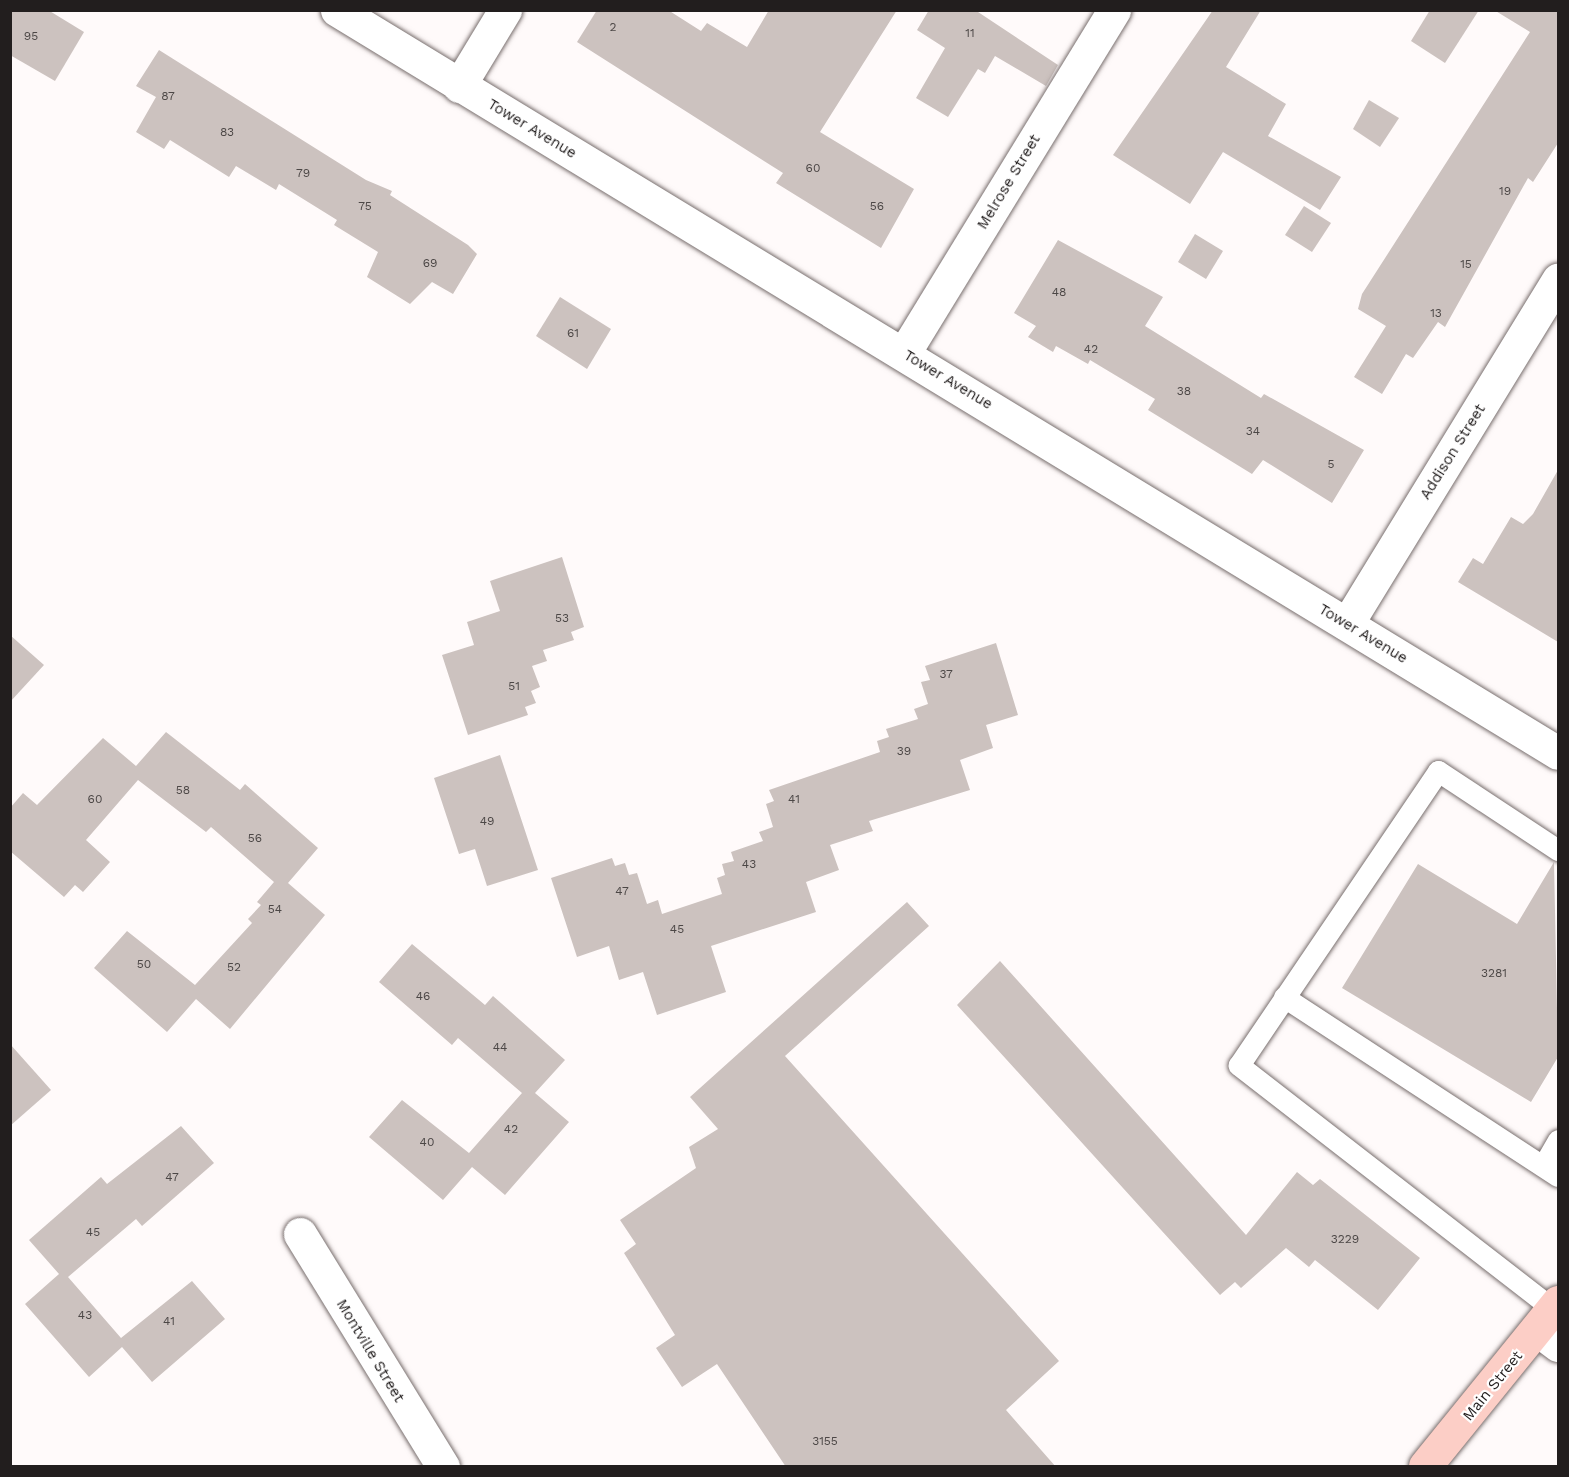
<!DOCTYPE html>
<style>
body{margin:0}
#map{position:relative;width:1569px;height:1477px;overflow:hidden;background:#fffafa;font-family:"Work Sans",sans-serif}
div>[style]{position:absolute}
.building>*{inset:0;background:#ccc2bf}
.roads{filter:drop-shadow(0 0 2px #796f6e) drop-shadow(0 0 2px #796f6e)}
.service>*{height:21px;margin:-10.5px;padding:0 10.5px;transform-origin:10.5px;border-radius:10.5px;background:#fff}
.minor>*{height:33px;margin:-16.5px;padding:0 16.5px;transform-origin:16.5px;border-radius:16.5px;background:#fff}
.secondary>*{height:33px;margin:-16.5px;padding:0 16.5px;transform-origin:16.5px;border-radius:16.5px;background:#fff}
.primary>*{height:33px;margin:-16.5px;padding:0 16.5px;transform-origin:16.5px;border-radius:16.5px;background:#fccec6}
span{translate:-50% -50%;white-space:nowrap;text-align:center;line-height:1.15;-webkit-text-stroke:4.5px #fff;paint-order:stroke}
.number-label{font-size:12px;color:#4c4746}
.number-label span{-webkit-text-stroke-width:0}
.street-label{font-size:15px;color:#221e1e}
.frame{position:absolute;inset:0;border:12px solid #221e1e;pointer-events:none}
</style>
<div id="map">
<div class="building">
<i style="clip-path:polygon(10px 10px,48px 10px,84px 32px,55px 81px,10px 55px)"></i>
<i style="clip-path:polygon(597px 10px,668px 10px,701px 31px,707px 23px,747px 47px,769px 10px,897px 10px,820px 132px,914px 189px,881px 248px,776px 183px,783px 173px,577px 42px)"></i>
<i style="clip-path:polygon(929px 10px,975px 10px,1058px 65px,1046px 86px,995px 56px,985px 73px,978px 69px,948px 117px,916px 98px,945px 48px,917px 30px)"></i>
<i style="clip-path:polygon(1213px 10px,1261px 10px,1226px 67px,1286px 104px,1268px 136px,1341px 177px,1320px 210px,1223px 152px,1190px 204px,1113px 155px)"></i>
<i style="clip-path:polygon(1430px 10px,1479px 10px,1445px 63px,1411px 41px)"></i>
<i style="clip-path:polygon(1494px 10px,1558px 10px,1558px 143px,1533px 182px,1528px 178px,1445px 327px,1438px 322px,1413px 358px,1406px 354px,1382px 394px,1354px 377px,1386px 326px,1358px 309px,1362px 294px,1530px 32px)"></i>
<i style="clip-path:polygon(159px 50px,366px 180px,392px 191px,390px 195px,468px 245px,477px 254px,453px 294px,432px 282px,410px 304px,367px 277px,378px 252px,334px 225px,337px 220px,279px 184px,276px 190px,236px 166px,229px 177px,170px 140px,164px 149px,136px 132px,156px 97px,136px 86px)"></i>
<i style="clip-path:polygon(1369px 100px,1399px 118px,1380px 147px,1353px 129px)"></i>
<i style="clip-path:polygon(1304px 206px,1331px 223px,1312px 252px,1285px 235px)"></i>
<i style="clip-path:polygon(1195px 234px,1223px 251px,1206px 279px,1178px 262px)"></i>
<i style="clip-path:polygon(1058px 240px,1163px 297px,1145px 326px,1261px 398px,1264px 394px,1364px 450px,1332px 503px,1263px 460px,1252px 474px,1148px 410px,1155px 399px,1090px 360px,1088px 364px,1056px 346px,1053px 352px,1028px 337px,1036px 326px,1014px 313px)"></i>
<i style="clip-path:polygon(560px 297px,611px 329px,587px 369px,536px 336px)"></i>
<i style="clip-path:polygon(1558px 470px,1558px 642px,1458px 582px,1473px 558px,1483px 564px,1511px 517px,1523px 524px,1533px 514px)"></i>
<i style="clip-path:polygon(562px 557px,584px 627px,571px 632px,574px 640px,543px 650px,547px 661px,532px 666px,540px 687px,531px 691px,536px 703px,525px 707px,528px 715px,468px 735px,442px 655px,474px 645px,467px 622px,500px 611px,490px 581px)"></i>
<i style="clip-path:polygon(10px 635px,44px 665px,10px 702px)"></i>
<i style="clip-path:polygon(996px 643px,1018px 715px,986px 725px,993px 748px,960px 760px,970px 790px,869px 821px,873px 831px,830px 845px,839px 870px,806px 882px,816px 912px,711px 946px,726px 992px,657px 1015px,643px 972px,619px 980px,609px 946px,577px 957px,551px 878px,612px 858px,615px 866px,625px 863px,629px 875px,637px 873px,647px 904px,658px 900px,662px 914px,722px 894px,717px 878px,725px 875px,722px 864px,734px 861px,731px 852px,763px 841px,759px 832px,773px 827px,766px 804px,774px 801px,769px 790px,880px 752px,877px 741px,889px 737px,886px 729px,918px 719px,914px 709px,928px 704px,921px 682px,930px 680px,925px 666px)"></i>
<i style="clip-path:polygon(166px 732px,240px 790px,245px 784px,318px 848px,288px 883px,325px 915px,230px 1029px,196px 999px,167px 1032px,94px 968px,127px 931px,195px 985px,252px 923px,248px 919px,261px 905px,257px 902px,274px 882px,211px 827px,206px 832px,138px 780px,86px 840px,110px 862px,83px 892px,75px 885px,64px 897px,10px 851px,10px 808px,23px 793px,37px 805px,103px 738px,136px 766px)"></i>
<i style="clip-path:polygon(500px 755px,538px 870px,487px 886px,475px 849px,459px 854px,434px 778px)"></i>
<i style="clip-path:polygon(1554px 862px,1558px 1057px,1531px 1102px,1342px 988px,1418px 864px,1517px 924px)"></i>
<i style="clip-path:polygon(907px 902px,929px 926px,785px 1056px,1059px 1361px,1006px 1410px,1056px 1467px,786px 1467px,717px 1364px,682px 1387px,656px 1348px,675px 1335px,624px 1253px,636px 1244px,620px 1220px,696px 1168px,689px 1147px,718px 1129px,690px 1097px)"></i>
<i style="clip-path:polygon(412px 944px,485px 1005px,493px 996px,565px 1060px,535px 1093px,569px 1122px,505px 1195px,472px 1167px,443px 1200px,369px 1137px,402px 1100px,469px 1153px,522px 1093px,458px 1038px,452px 1045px,379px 982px)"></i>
<i style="clip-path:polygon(1000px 961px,1246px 1235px,1297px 1172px,1313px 1185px,1320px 1179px,1420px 1258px,1378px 1310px,1315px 1260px,1309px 1267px,1286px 1248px,1241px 1288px,1235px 1282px,1220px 1295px,957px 1005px)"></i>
<i style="clip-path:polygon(10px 1044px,51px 1090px,10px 1126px)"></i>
<i style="clip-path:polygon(181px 1126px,214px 1163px,142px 1226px,136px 1219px,68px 1277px,121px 1338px,192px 1281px,225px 1319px,152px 1382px,122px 1347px,89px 1377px,25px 1304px,59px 1274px,29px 1240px,101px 1177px,107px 1184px)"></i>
</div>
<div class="roads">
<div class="service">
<i style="left:1284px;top:997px;width:327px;rotate:33.2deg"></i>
<i style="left:1543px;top:1166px;width:30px;rotate:-60deg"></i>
<i style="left:1553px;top:1309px;width:398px;rotate:-142.2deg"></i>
<i style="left:1239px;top:1065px;width:355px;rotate:-55.9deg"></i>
<i style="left:1438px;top:771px;width:144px;rotate:33.4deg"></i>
</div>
<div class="minor">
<i style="left:459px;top:86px;width:89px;rotate:-58.8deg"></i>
<i style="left:904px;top:353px;width:402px;rotate:-58.5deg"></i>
<i style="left:1347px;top:624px;width:404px;rotate:-58.5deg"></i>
<i style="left:300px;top:1234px;width:273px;rotate:58.4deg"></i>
<i style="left:1538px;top:1330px;width:25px;rotate:37deg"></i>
</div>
<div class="secondary">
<i style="left:337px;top:10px;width:1429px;rotate:31.32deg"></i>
</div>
<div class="primary">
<i style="left:1425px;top:1466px;width:211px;rotate:-51deg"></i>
</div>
</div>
<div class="number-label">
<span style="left:613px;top:28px">2</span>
<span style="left:970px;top:34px">11</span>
<span style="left:31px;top:37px">95</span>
<span style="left:168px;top:97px">87</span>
<span style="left:227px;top:133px">83</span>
<span style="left:813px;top:169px">60</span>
<span style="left:303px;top:174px">79</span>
<span style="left:1505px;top:192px">19</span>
<span style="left:365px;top:207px">75</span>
<span style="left:877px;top:207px">56</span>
<span style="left:430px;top:264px">69</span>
<span style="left:1466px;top:265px">15</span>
<span style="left:1059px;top:293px">48</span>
<span style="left:1436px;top:314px">13</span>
<span style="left:573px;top:334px">61</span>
<span style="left:1091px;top:350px">42</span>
<span style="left:1184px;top:392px">38</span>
<span style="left:1253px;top:432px">34</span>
<span style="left:1331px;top:465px">5</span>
<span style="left:562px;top:619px">53</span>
<span style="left:946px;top:675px">37</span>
<span style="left:514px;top:687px">51</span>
<span style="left:904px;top:752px">39</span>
<span style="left:183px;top:791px">58</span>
<span style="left:95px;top:800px">60</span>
<span style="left:794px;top:800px">41</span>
<span style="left:487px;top:822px">49</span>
<span style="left:255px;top:839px">56</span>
<span style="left:749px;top:865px">43</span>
<span style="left:622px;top:892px">47</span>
<span style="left:275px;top:910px">54</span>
<span style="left:677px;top:930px">45</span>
<span style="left:144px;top:965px">50</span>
<span style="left:234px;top:968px">52</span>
<span style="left:1494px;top:974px">3281</span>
<span style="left:423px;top:997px">46</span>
<span style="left:500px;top:1048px">44</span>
<span style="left:511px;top:1130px">42</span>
<span style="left:427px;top:1143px">40</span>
<span style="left:172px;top:1178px">47</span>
<span style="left:93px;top:1233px">45</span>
<span style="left:1345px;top:1240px">3229</span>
<span style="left:85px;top:1316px">43</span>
<span style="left:169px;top:1322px">41</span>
<span style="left:825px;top:1442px">3155</span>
</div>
<div class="street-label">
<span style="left:532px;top:129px;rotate:31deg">Tower Avenue</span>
<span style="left:1009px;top:182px;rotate:-59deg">Melrose Street</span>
<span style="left:948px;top:380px;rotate:31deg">Tower Avenue</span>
<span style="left:1453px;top:452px;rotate:-58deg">Addison Street</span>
<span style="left:1363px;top:634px;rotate:31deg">Tower Avenue</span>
<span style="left:370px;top:1351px;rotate:59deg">Montville Street</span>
<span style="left:1493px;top:1386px;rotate:-51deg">Main Street</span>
</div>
<div class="frame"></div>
</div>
